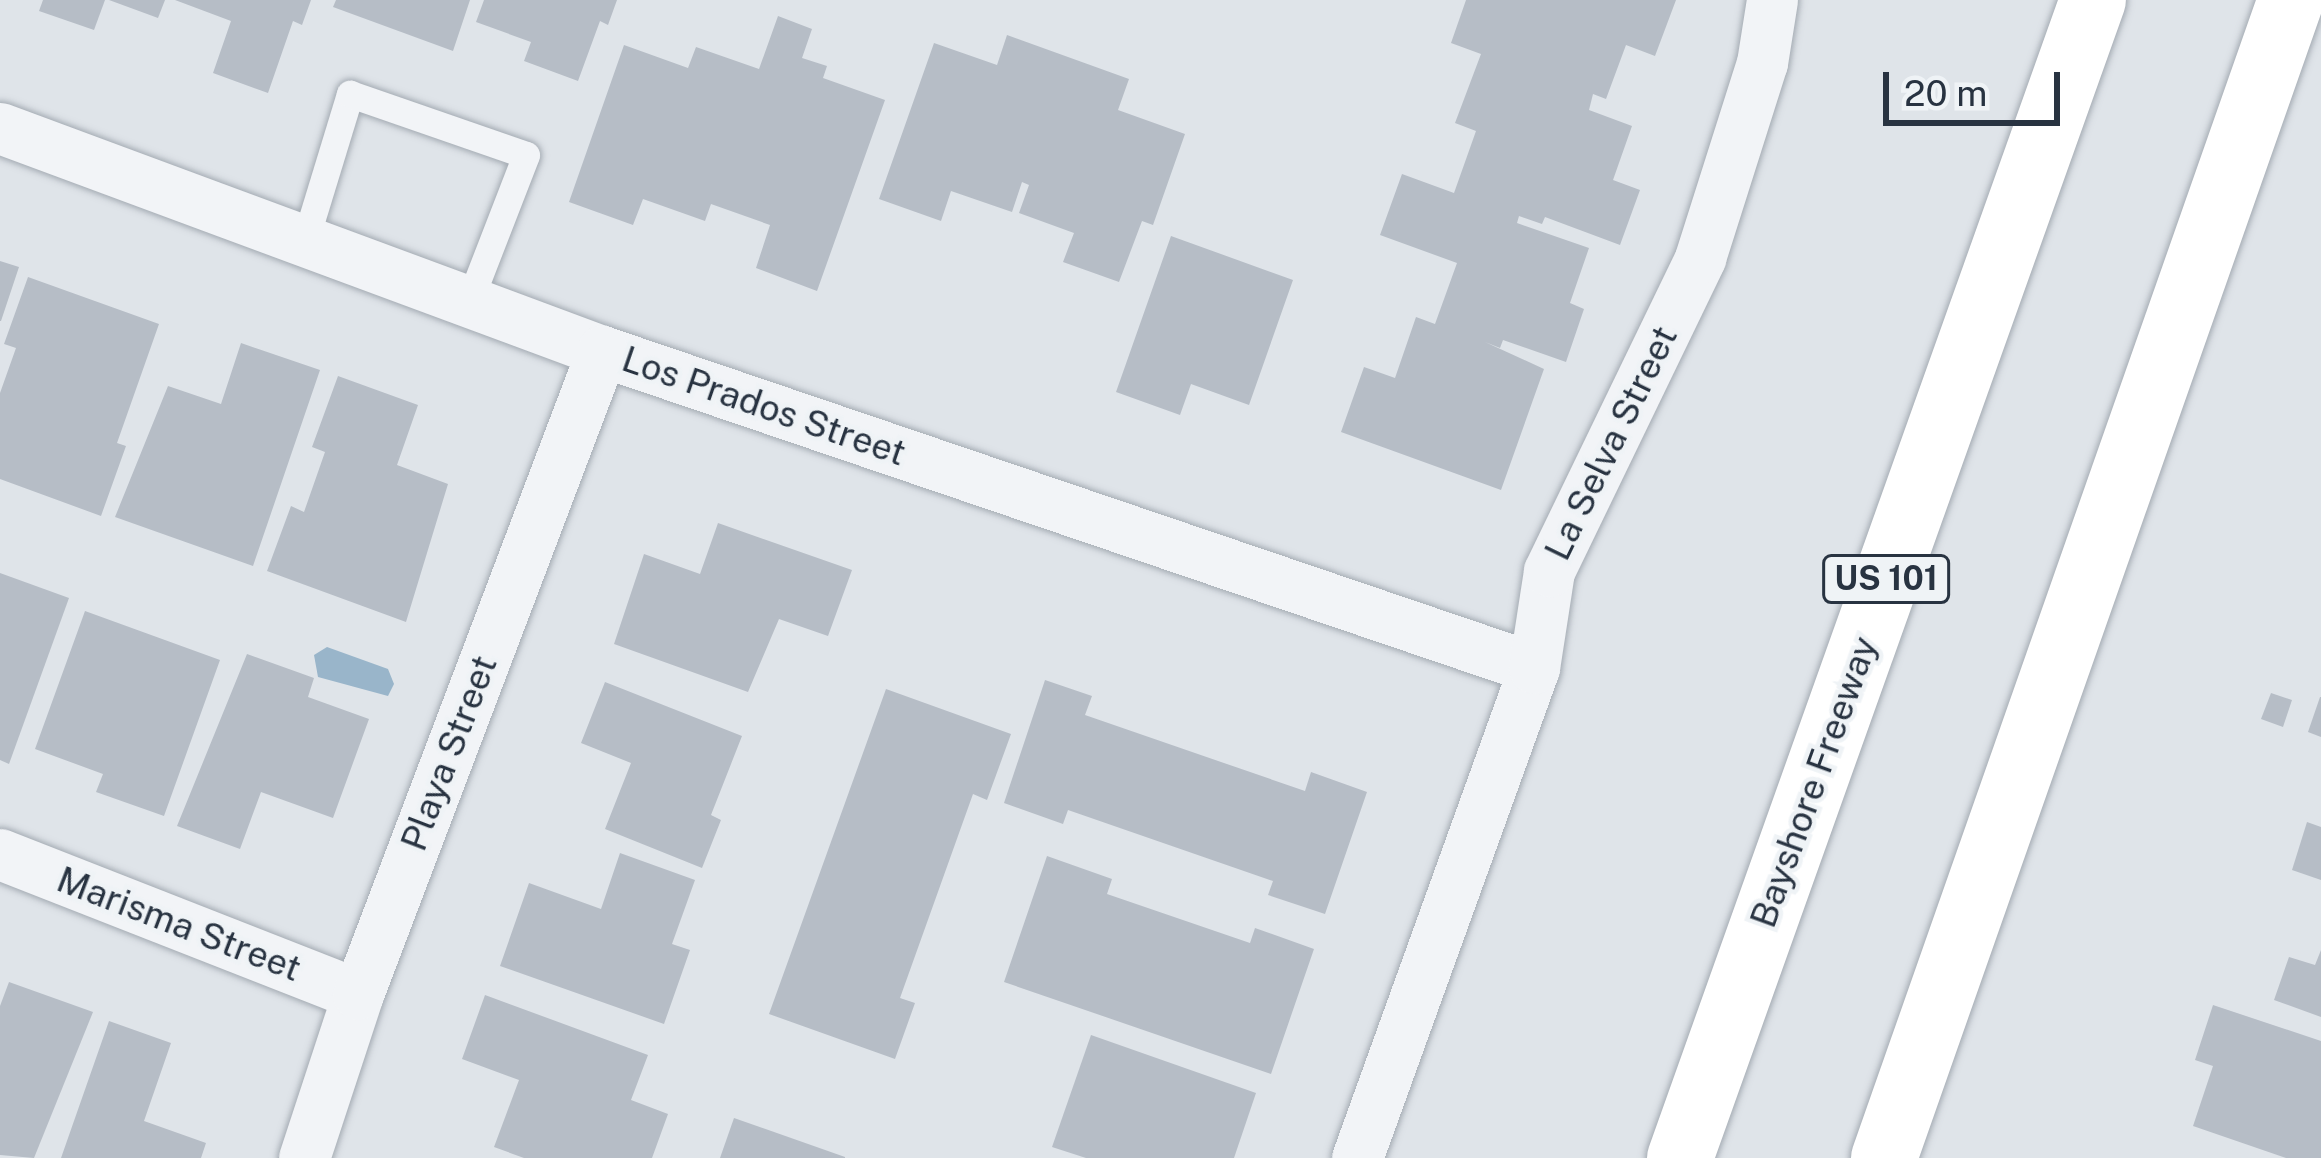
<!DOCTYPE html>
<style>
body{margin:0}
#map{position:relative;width:2321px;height:1158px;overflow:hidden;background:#dfe4e9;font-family:"Public Sans",sans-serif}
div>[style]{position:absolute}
.water>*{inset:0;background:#99b5ca}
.building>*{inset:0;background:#b6bdc6}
.roads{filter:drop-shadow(0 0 3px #a4abb3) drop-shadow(0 0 3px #a4abb3)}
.service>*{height:27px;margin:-13.5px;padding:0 13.5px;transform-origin:13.5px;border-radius:13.5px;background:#f2f4f7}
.minor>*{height:51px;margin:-25.5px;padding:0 25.5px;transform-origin:25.5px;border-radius:25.5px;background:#f2f4f7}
.motorway>*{height:66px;margin:-33px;padding:0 33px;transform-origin:33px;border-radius:33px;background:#fff}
span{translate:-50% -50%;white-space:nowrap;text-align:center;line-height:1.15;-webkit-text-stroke:9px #eff3f6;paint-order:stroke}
.shield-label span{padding:3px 9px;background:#eff3f6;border:3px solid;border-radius:9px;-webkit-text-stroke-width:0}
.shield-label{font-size:33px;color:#283341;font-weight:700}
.street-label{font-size:36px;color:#283341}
.scale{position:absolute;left:1883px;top:72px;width:177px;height:54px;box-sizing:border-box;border:6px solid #283341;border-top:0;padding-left:15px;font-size:36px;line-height:42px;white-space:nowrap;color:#283341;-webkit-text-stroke:9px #eff3f6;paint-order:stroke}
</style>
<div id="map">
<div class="water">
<i style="clip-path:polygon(327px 647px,388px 669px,394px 684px,388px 696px,318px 677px,314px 655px)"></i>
</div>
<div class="building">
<i style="clip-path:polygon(43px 0,105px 0,94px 30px,39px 11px)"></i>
<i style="clip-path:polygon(109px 0,165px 0,158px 18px)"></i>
<i style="clip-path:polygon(175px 0,311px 0,302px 25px,293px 21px,268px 93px,213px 73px,231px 21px)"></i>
<i style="clip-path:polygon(336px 0,470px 0,453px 51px,333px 7px)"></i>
<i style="clip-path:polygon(484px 0,617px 0,608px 25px,600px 21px,578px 81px,524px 61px,531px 42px,476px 22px)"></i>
<i style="clip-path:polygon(1466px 0,1676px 0,1655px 56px,1626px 45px,1606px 99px,1593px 94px,1589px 110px,1632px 126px,1613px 180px,1640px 190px,1620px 245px,1545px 217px,1542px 224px,1519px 216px,1517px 223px,1589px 248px,1570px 303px,1584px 309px,1566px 362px,1503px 340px,1500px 348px,1485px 342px,1544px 369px,1501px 490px,1341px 432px,1364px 367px,1395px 378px,1416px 317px,1435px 324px,1457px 263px,1380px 235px,1402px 174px,1454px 193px,1476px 131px,1455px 123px,1481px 54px,1451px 43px)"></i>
<i style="clip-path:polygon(778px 16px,812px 29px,802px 58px,827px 66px,823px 78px,885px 100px,817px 291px,756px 268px,770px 225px,711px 204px,705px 221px,643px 199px,633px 225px,569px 202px,624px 45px,688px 68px,696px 47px,759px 69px)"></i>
<i style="clip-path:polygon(1007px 35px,1129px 79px,1118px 110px,1185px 134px,1153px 225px,1142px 221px,1119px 282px,1063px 262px,1074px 233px,1019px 213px,1029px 185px,1022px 182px,1012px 212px,951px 191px,941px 221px,879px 199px,934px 43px,997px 65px)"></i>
<i style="clip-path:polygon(1171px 236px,1293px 280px,1249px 405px,1191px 384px,1180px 415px,1116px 392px)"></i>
<i style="clip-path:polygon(0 261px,19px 267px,1px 321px,0 321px)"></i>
<i style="clip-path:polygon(28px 277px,159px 324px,117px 443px,126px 446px,101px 516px,0 479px,0 393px,16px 348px,4px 344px)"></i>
<i style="clip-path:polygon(241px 343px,320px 370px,253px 566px,115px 517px,168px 386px,221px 404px)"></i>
<i style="clip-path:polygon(338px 376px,418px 405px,397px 465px,448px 484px,406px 622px,267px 571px,291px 506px,304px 512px,325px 452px,312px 447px)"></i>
<i style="clip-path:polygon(718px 523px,852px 570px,828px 636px,779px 619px,748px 692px,614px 644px,644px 554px,700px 574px)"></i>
<i style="clip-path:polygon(0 573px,69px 598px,9px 764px,0 760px)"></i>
<i style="clip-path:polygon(85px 611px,220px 660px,164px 816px,96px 792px,103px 774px,35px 749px)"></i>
<i style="clip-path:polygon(247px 654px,314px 678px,308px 697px,369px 719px,333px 818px,261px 792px,240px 849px,177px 826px)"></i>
<i style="clip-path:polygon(1045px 680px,1092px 696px,1085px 715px,1305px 791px,1311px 772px,1367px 792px,1325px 914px,1268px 895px,1273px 881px,1068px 810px,1063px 824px,1004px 803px)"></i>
<i style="clip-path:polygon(605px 682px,742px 736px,711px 815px,721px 820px,702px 868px,605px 829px,631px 763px,581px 743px)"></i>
<i style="clip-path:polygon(886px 689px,1011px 734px,987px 800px,973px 794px,900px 998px,915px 1003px,895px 1059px,769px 1014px)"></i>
<i style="clip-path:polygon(2271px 693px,2292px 700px,2283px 727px,2261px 719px)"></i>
<i style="clip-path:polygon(2320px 697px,2321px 697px,2321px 737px,2308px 732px)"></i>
<i style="clip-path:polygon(2307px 822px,2321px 827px,2321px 880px,2292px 870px)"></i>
<i style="clip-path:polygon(620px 853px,695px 880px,672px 944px,690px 950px,664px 1024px,500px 966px,529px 883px,601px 909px)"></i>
<i style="clip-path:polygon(1047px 856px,1112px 879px,1107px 894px,1250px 943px,1255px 928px,1314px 949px,1271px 1074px,1004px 982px)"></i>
<i style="clip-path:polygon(2321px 950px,2321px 1017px,2274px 1000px,2289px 957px,2315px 965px)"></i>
<i style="clip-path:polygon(9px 982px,93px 1012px,34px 1158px,0 1155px,0 1006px)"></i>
<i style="clip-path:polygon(485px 995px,648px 1055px,631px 1100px,668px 1114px,652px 1158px,524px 1158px,494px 1147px,519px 1080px,462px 1059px)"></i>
<i style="clip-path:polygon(2213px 1005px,2321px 1041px,2321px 1158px,2286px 1158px,2193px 1126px,2213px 1066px,2195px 1060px)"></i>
<i style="clip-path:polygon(109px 1021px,171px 1043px,144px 1121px,206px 1143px,201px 1158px,61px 1158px)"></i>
<i style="clip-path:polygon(1091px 1035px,1256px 1093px,1234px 1158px,1086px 1158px,1052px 1147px)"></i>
<i style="clip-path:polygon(734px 1118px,845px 1157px,845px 1158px,720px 1158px)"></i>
</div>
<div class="roads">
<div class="service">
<i style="left:305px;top:241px;width:154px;rotate:-73deg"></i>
<i style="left:350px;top:94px;width:186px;rotate:19.1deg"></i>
<i style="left:526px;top:155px;width:158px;rotate:111.2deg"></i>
</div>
<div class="minor">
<i style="left:0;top:128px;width:642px;rotate:20.33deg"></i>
<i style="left:602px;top:351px;width:984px;rotate:18.78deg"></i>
<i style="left:0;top:854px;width:384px;rotate:21.4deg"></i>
<i style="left:304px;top:1158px;width:173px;rotate:-71.8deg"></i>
<i style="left:358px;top:994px;width:688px;rotate:-69.22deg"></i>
<i style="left:1357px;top:1158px;width:521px;rotate:-70.14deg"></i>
<i style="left:1534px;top:668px;width:98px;rotate:-81.2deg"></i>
<i style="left:1549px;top:571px;width:348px;rotate:-64.2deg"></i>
<i style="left:1700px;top:258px;width:205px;rotate:-72.4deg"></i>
<i style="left:1762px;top:63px;width:64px;rotate:-81deg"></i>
</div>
<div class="motorway">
<i style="left:1680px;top:1158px;width:1229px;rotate:-70.37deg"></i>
<i style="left:1884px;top:1158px;width:1227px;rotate:-70.64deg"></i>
</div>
</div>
<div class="shield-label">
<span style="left:1886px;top:579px">US 101</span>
</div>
<div class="street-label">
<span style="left:764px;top:406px;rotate:19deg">Los Prados Street</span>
<span style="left:1611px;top:443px;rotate:-64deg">La Selva Street</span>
<span style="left:449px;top:753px;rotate:-69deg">Playa Street</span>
<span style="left:1814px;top:782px;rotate:-70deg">Bayshore Freeway</span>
<span style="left:179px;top:924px;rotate:21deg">Marisma Street</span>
</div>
<div class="scale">20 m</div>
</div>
